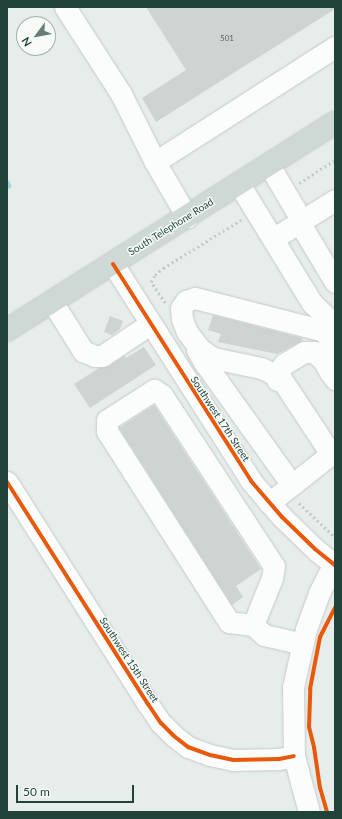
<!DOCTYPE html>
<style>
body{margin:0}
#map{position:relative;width:342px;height:819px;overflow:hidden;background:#e7edea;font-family:Lato,sans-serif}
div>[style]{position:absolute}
.stream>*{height:4.5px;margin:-2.25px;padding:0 2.25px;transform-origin:2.25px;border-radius:2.25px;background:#a6d6dd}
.building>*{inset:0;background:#ced4d1}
.path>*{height:2.5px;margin-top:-1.25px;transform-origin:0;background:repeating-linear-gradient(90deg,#c2ccca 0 2px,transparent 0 5px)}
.roads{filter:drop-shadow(0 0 1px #c4cac7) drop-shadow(0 0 1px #c4cac7)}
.minor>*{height:21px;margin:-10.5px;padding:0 10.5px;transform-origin:10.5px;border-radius:10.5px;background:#fbfcfc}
.major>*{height:22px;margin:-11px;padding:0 11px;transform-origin:11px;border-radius:11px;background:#ced8d5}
.cycleway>*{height:4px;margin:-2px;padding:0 2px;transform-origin:2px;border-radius:2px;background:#e8590c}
span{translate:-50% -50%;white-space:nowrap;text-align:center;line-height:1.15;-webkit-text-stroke:3px #f6fbf8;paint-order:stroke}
.number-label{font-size:8px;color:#4e6860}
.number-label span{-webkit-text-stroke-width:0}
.street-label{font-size:10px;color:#22433a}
.frame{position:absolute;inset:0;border:8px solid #22433a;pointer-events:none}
.north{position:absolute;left:16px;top:16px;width:40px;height:40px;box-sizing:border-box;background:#f6fbf8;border:1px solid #a1b1ac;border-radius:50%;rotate:238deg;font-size:11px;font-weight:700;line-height:16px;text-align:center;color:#22433a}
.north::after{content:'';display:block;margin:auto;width:14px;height:18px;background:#677e78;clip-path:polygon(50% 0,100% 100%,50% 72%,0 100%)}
.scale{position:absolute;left:16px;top:785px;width:118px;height:18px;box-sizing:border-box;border:2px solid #22433a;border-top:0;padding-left:5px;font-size:12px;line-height:14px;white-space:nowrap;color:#22433a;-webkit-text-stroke:3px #f6fbf8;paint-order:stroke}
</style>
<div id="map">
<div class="stream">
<i style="left:7px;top:182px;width:4px;rotate:63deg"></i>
</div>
<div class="building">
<i style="clip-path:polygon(146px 7px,335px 7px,335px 9px,156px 122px,142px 98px,186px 70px)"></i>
<i style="clip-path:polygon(213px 315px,302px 338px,302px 341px,277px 354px,218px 342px,221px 334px,208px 330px)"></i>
<i style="clip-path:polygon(110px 316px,123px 321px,120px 329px,112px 335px,104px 332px)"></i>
<i style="clip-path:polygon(144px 347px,156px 365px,90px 408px,74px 384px,99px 368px,109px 366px,124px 356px,126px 358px)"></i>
<i style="clip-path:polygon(154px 405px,261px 569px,236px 586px,243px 597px,232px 605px,119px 428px)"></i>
</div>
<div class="path">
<i style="left:299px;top:183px;width:43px;rotate:-32.6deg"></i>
<i style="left:165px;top:303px;width:25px;rotate:-124deg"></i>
<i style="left:151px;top:282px;width:8px;rotate:-60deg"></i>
<i style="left:155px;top:275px;width:11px;rotate:-41deg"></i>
<i style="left:163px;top:268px;width:92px;rotate:-31.6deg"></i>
<i style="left:299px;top:503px;width:50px;rotate:43.4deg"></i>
<i style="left:313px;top:742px;width:25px;rotate:81deg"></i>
</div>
<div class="roads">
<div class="minor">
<i style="left:65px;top:7px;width:103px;rotate:57.2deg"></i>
<i style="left:121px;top:94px;width:76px;rotate:63.4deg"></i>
<i style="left:155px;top:162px;width:64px;rotate:59.8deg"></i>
<i style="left:155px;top:162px;width:214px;rotate:-32.6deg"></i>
<i style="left:269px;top:165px;width:65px;rotate:59.5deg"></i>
<i style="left:239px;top:184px;width:140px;rotate:58.5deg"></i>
<i style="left:312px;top:303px;width:32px;rotate:44deg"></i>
<i style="left:299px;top:222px;width:70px;rotate:59deg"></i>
<i style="left:274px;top:238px;width:72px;rotate:-31.9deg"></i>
<i style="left:113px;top:264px;width:257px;rotate:57.5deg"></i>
<i style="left:251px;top:481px;width:48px;rotate:49.3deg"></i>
<i style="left:282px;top:517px;width:46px;rotate:44.1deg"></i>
<i style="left:315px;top:549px;width:26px;rotate:39deg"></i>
<i style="left:53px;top:303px;width:57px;rotate:58deg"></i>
<i style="left:83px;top:351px;width:13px;rotate:23deg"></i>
<i style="left:95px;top:356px;width:7px"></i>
<i style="left:102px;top:356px;width:58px;rotate:-33.7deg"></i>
<i style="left:197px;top:350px;width:14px;rotate:60deg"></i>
<i style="left:204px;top:362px;width:151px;rotate:54.4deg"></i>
<i style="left:213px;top:358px;width:16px;rotate:-145deg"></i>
<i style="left:200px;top:349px;width:21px;rotate:-127deg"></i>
<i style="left:187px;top:332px;width:14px;rotate:-111deg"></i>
<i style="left:182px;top:319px;width:11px;rotate:-95deg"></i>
<i style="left:181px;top:308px;width:9px;rotate:-54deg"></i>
<i style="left:186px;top:301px;width:9px;rotate:-18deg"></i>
<i style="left:195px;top:298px;width:133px;rotate:14.3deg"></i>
<i style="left:324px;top:331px;width:9px;rotate:58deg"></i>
<i style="left:329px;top:339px;width:33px;rotate:88deg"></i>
<i style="left:330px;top:372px;width:9px;rotate:54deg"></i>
<i style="left:204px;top:362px;width:10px;rotate:-24deg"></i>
<i style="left:213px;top:358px;width:49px;rotate:11.8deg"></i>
<i style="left:261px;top:368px;width:21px;rotate:25deg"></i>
<i style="left:280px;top:377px;width:92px;rotate:56.5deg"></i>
<i style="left:331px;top:454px;width:79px;rotate:141.7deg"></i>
<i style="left:277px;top:380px;width:5px;rotate:-101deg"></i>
<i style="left:276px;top:375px;width:14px;rotate:-54deg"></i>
<i style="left:284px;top:364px;width:23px;rotate:-31deg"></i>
<i style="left:304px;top:352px;width:10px"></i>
<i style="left:314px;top:352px;width:12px;rotate:42deg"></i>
<i style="left:323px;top:360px;width:14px;rotate:60deg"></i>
<i style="left:7px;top:482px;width:263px;rotate:57.6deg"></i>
<i style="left:148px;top:704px;width:23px;rotate:56deg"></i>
<i style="left:161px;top:723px;width:18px;rotate:45deg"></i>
<i style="left:174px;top:736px;width:18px;rotate:38deg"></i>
<i style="left:188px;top:747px;width:23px;rotate:20deg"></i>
<i style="left:210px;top:755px;width:24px;rotate:12deg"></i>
<i style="left:233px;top:760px;width:46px;rotate:-1.2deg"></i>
<i style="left:279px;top:759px;width:15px;rotate:-11deg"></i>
<i style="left:253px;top:625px;width:24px;rotate:-173deg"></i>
<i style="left:229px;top:622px;width:227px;rotate:-122.6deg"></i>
<i style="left:107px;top:431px;width:11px;rotate:-90deg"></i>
<i style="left:107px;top:420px;width:56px;rotate:-32.6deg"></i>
<i style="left:154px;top:390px;width:9px;rotate:32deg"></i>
<i style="left:162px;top:395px;width:204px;rotate:56.8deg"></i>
<i style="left:274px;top:566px;width:12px;rotate:99deg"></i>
<i style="left:272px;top:578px;width:51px;rotate:112deg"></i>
<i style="left:253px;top:625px;width:15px;rotate:42deg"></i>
<i style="left:264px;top:635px;width:39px;rotate:13deg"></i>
<i style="left:309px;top:812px;width:58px;rotate:-105deg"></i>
<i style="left:294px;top:756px;width:69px;rotate:-90.8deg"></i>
<i style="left:293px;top:687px;width:59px;rotate:-77.4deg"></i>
<i style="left:306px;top:629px;width:38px;rotate:-70deg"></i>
<i style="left:319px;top:593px;width:33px;rotate:-63deg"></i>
</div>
<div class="major">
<i style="left:7px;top:330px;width:388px;rotate:-32.3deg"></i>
</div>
</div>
<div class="cycleway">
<i style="left:113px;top:264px;width:257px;rotate:57.5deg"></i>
<i style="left:251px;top:481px;width:48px;rotate:49.3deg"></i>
<i style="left:282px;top:517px;width:46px;rotate:44.1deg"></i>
<i style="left:315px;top:549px;width:26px;rotate:39deg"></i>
<i style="left:7px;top:482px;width:263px;rotate:57.6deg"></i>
<i style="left:148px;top:704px;width:23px;rotate:56deg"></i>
<i style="left:161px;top:723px;width:18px;rotate:45deg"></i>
<i style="left:174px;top:736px;width:18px;rotate:38deg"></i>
<i style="left:188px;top:747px;width:23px;rotate:20deg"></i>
<i style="left:210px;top:755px;width:24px;rotate:12deg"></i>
<i style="left:233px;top:760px;width:46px;rotate:-1.2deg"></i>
<i style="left:279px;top:759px;width:15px;rotate:-11deg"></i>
<i style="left:327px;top:812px;width:25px;rotate:-106deg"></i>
<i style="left:320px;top:788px;width:41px;rotate:-98.3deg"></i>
<i style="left:314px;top:747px;width:21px;rotate:-104deg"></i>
<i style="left:309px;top:727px;width:38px;rotate:-88deg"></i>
<i style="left:310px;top:689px;width:53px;rotate:-79.1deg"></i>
<i style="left:320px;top:637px;width:33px;rotate:-63deg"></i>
</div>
<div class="number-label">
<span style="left:227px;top:39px">501</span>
</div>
<div class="street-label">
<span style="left:171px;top:227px;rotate:-32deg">South Telephone Road</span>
<span style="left:220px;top:419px;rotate:57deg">Southwest 17th Street</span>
<span style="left:129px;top:660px;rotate:57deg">Southwest 15th Street</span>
</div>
<div class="frame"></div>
<div class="north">N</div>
<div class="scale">50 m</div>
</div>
